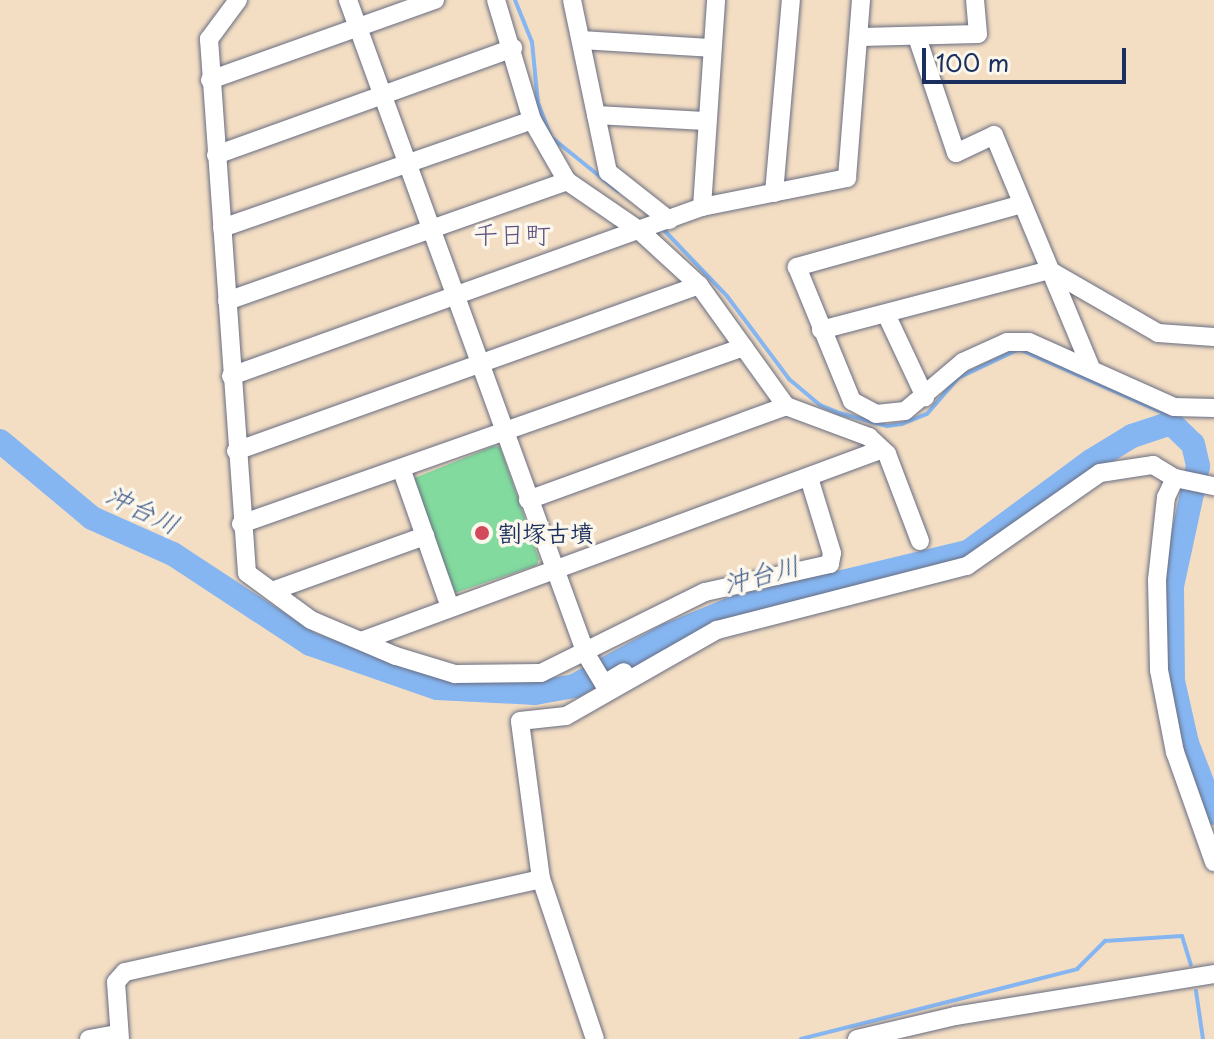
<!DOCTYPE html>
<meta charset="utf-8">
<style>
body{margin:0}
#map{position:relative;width:1214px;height:1039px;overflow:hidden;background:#f4dec3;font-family:"Playpen Sans","Klee One",sans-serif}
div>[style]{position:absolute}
.green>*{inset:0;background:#83da9e}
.stream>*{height:4px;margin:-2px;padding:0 2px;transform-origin:2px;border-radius:2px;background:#86b6f1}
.river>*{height:24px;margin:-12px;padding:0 12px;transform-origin:12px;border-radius:12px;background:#86b6f1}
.roads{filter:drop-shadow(0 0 2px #676c81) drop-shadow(0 0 2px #676c81)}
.minor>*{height:18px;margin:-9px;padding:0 9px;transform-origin:9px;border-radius:9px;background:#fff}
.dots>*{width:22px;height:22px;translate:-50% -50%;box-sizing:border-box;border:4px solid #fbf7ec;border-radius:50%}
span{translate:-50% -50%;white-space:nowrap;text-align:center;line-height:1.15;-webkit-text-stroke:7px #fbf7ec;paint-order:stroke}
.poi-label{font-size:24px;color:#1b2f5e;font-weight:700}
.left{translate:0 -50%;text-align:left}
.neighbourhood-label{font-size:26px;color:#605382}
.water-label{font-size:26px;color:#3b588a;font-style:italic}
.scale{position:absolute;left:922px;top:48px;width:204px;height:36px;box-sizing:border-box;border:4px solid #1b2f5e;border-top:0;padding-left:10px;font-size:24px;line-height:28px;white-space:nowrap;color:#1b2f5e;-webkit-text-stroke:6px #fbf7ec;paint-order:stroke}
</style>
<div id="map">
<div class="green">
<i style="clip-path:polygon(494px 446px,500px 447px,539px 559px,537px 565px,455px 593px,412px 479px)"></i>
</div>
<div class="stream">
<i style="left:515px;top:0;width:45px;rotate:68deg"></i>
<i style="left:532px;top:42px;width:61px;rotate:84.4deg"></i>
<i style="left:538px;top:103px;width:36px;rotate:69deg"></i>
<i style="left:551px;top:137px;width:86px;rotate:38.9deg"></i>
<i style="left:662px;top:228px;width:94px;rotate:46.3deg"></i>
<i style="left:727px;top:296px;width:104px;rotate:53.2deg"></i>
<i style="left:789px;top:379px;width:40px;rotate:40deg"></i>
<i style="left:820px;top:405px;width:21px;rotate:23deg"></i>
<i style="left:839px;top:413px;width:50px;rotate:15.2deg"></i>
<i style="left:887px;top:426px;width:15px;rotate:-8deg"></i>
<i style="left:902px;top:424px;width:27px;rotate:-22deg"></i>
<i style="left:927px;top:414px;width:48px;rotate:-49.3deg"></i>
<i style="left:958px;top:378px;width:68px;rotate:-25.4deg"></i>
<i style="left:1019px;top:349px;width:161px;rotate:23.9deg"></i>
<i style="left:1166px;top:414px;width:10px;rotate:61deg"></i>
<i style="left:1196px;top:991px;width:49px;rotate:81.7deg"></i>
<i style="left:801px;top:1039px;width:285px;rotate:-14.2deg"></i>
<i style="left:1077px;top:969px;width:40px;rotate:-45deg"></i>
<i style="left:1105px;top:941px;width:77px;rotate:-3.7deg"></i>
<i style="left:1182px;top:936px;width:30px;rotate:73deg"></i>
</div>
<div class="river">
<i style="left:0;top:441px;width:120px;rotate:39.9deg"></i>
<i style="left:92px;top:518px;width:89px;rotate:24deg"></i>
<i style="left:173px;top:554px;width:164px;rotate:33.3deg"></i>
<i style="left:310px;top:644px;width:134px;rotate:19.1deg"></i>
<i style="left:437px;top:688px;width:98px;rotate:2.9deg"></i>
<i style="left:535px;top:693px;width:40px;rotate:-10deg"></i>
<i style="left:574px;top:686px;width:107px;rotate:-28.5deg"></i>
<i style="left:668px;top:635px;width:71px;rotate:-22.2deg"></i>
<i style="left:734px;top:608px;width:241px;rotate:-13.5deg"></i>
<i style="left:968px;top:552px;width:153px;rotate:-36.5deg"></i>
<i style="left:1091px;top:461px;width:48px;rotate:-31.4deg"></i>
<i style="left:1132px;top:436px;width:41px;rotate:-18.4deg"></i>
<i style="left:1171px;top:423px;width:30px;rotate:44deg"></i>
<i style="left:1193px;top:444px;width:23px;rotate:77deg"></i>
<i style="left:1198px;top:466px;width:123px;rotate:102.2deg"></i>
<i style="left:1172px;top:586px;width:95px;rotate:89.4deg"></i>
<i style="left:1173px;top:681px;width:64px;rotate:77.3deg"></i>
<i style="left:1187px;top:743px;width:75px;rotate:68.9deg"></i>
</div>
<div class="roads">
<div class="minor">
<i style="left:238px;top:0;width:49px;rotate:126.6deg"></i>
<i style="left:209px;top:39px;width:535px;rotate:85.93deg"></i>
<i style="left:247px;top:573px;width:79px;rotate:36.3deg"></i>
<i style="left:311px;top:620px;width:92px;rotate:23deg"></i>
<i style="left:396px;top:656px;width:62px;rotate:17deg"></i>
<i style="left:455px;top:674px;width:86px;rotate:-0.7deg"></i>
<i style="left:541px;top:673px;width:183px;rotate:-26.3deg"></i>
<i style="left:705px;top:592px;width:128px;rotate:-12.6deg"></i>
<i style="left:830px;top:564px;width:11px;rotate:-80deg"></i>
<i style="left:832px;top:553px;width:78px;rotate:-107deg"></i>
<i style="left:348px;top:0;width:696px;rotate:70deg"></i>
<i style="left:586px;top:654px;width:35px;rotate:59deg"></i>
<i style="left:604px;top:684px;width:23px;rotate:-31deg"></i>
<i style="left:496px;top:0;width:125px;rotate:73.3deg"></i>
<i style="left:532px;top:120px;width:70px;rotate:60.2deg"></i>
<i style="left:567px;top:181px;width:88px;rotate:34.4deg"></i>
<i style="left:640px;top:231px;width:80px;rotate:42.5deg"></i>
<i style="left:699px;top:285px;width:149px;rotate:54.3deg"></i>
<i style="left:786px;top:406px;width:89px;rotate:20.5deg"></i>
<i style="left:869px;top:437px;width:25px;rotate:43deg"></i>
<i style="left:887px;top:454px;width:93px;rotate:69.2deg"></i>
<i style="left:572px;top:0;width:176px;rotate:78.2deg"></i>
<i style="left:608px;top:172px;width:78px;rotate:38.2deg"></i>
<i style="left:861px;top:37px;width:117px;rotate:-1.5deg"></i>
<i style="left:978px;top:34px;width:34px;rotate:-95deg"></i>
<i style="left:917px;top:37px;width:122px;rotate:71.4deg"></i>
<i style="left:956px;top:153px;width:42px;rotate:-25.3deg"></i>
<i style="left:994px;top:135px;width:250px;rotate:67.4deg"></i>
<i style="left:581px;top:40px;width:129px;rotate:3.5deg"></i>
<i style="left:210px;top:80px;width:239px;rotate:-19.6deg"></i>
<i style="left:596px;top:115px;width:109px;rotate:3.2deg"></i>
<i style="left:216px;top:155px;width:316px;rotate:-19.8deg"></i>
<i style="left:774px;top:193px;width:194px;rotate:-85deg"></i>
<i style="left:1022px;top:204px;width:234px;rotate:164.4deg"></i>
<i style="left:797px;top:267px;width:145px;rotate:67.7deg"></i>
<i style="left:852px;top:401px;width:27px;rotate:28deg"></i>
<i style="left:876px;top:414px;width:29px;rotate:-6deg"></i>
<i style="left:905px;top:411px;width:76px;rotate:-40.2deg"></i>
<i style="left:963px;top:362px;width:48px;rotate:-24.4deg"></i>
<i style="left:1007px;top:342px;width:22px"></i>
<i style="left:1029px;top:342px;width:159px;rotate:24.1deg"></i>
<i style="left:1174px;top:407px;width:40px;rotate:1.4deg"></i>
<i style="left:702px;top:207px;width:207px;rotate:-86.1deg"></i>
<i style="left:222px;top:228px;width:328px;rotate:-19.2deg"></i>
<i style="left:227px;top:301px;width:361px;rotate:-19.4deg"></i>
<i style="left:886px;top:314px;width:92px;rotate:64.8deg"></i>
<i style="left:821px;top:330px;width:236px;rotate:-14.7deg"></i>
<i style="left:1049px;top:270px;width:126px;rotate:30deg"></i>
<i style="left:1158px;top:333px;width:56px;rotate:4.1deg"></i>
<i style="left:231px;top:376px;width:500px;rotate:-19.74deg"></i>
<i style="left:702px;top:207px;width:148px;rotate:-11.3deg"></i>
<i style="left:847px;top:178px;width:179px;rotate:-85.5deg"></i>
<i style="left:236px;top:451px;width:492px;rotate:-19.7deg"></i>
<i style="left:401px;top:468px;width:147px;rotate:70.6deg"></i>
<i style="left:1175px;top:478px;width:21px;rotate:115deg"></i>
<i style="left:1166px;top:497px;width:83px;rotate:96.2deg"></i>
<i style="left:1157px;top:580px;width:90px;rotate:88.7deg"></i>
<i style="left:1159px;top:670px;width:84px;rotate:79deg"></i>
<i style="left:1175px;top:752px;width:117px;rotate:70.5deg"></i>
<i style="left:528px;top:500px;width:275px;rotate:-20deg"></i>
<i style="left:241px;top:524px;width:533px;rotate:-19.39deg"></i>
<i style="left:272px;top:591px;width:163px;rotate:-19.8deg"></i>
<i style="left:364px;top:640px;width:550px;rotate:-20.21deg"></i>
<i style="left:89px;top:1039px;width:28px;rotate:-10deg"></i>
<i style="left:120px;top:1039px;width:57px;rotate:-94deg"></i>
<i style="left:116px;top:982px;width:13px;rotate:-48deg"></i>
<i style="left:125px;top:972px;width:426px;rotate:-12.6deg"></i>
<i style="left:595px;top:1039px;width:169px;rotate:-108.6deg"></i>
<i style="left:541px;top:879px;width:159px;rotate:-97.6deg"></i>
<i style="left:520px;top:721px;width:46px;rotate:-6.2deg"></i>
<i style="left:566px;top:716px;width:174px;rotate:-29.7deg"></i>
<i style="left:717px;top:630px;width:258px;rotate:-14.4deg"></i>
<i style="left:967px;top:566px;width:162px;rotate:-35deg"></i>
<i style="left:1100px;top:473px;width:54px;rotate:-8.6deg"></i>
<i style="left:1153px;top:465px;width:26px;rotate:31deg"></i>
<i style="left:1175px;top:478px;width:40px;rotate:12deg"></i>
<i style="left:857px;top:1039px;width:101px;rotate:-13.2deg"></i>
<i style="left:955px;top:1016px;width:262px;rotate:-9.2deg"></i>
</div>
</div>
<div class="dots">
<i style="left:482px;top:533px;background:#d1495b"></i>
</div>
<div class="poi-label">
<span class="left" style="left:498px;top:533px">割塚古墳</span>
</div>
<div class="neighbourhood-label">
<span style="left:512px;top:234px">千日町</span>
</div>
<div class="water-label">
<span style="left:143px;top:509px;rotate:26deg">沖台川</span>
<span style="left:761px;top:574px;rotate:-15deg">沖台川</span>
</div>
<div class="scale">100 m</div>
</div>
